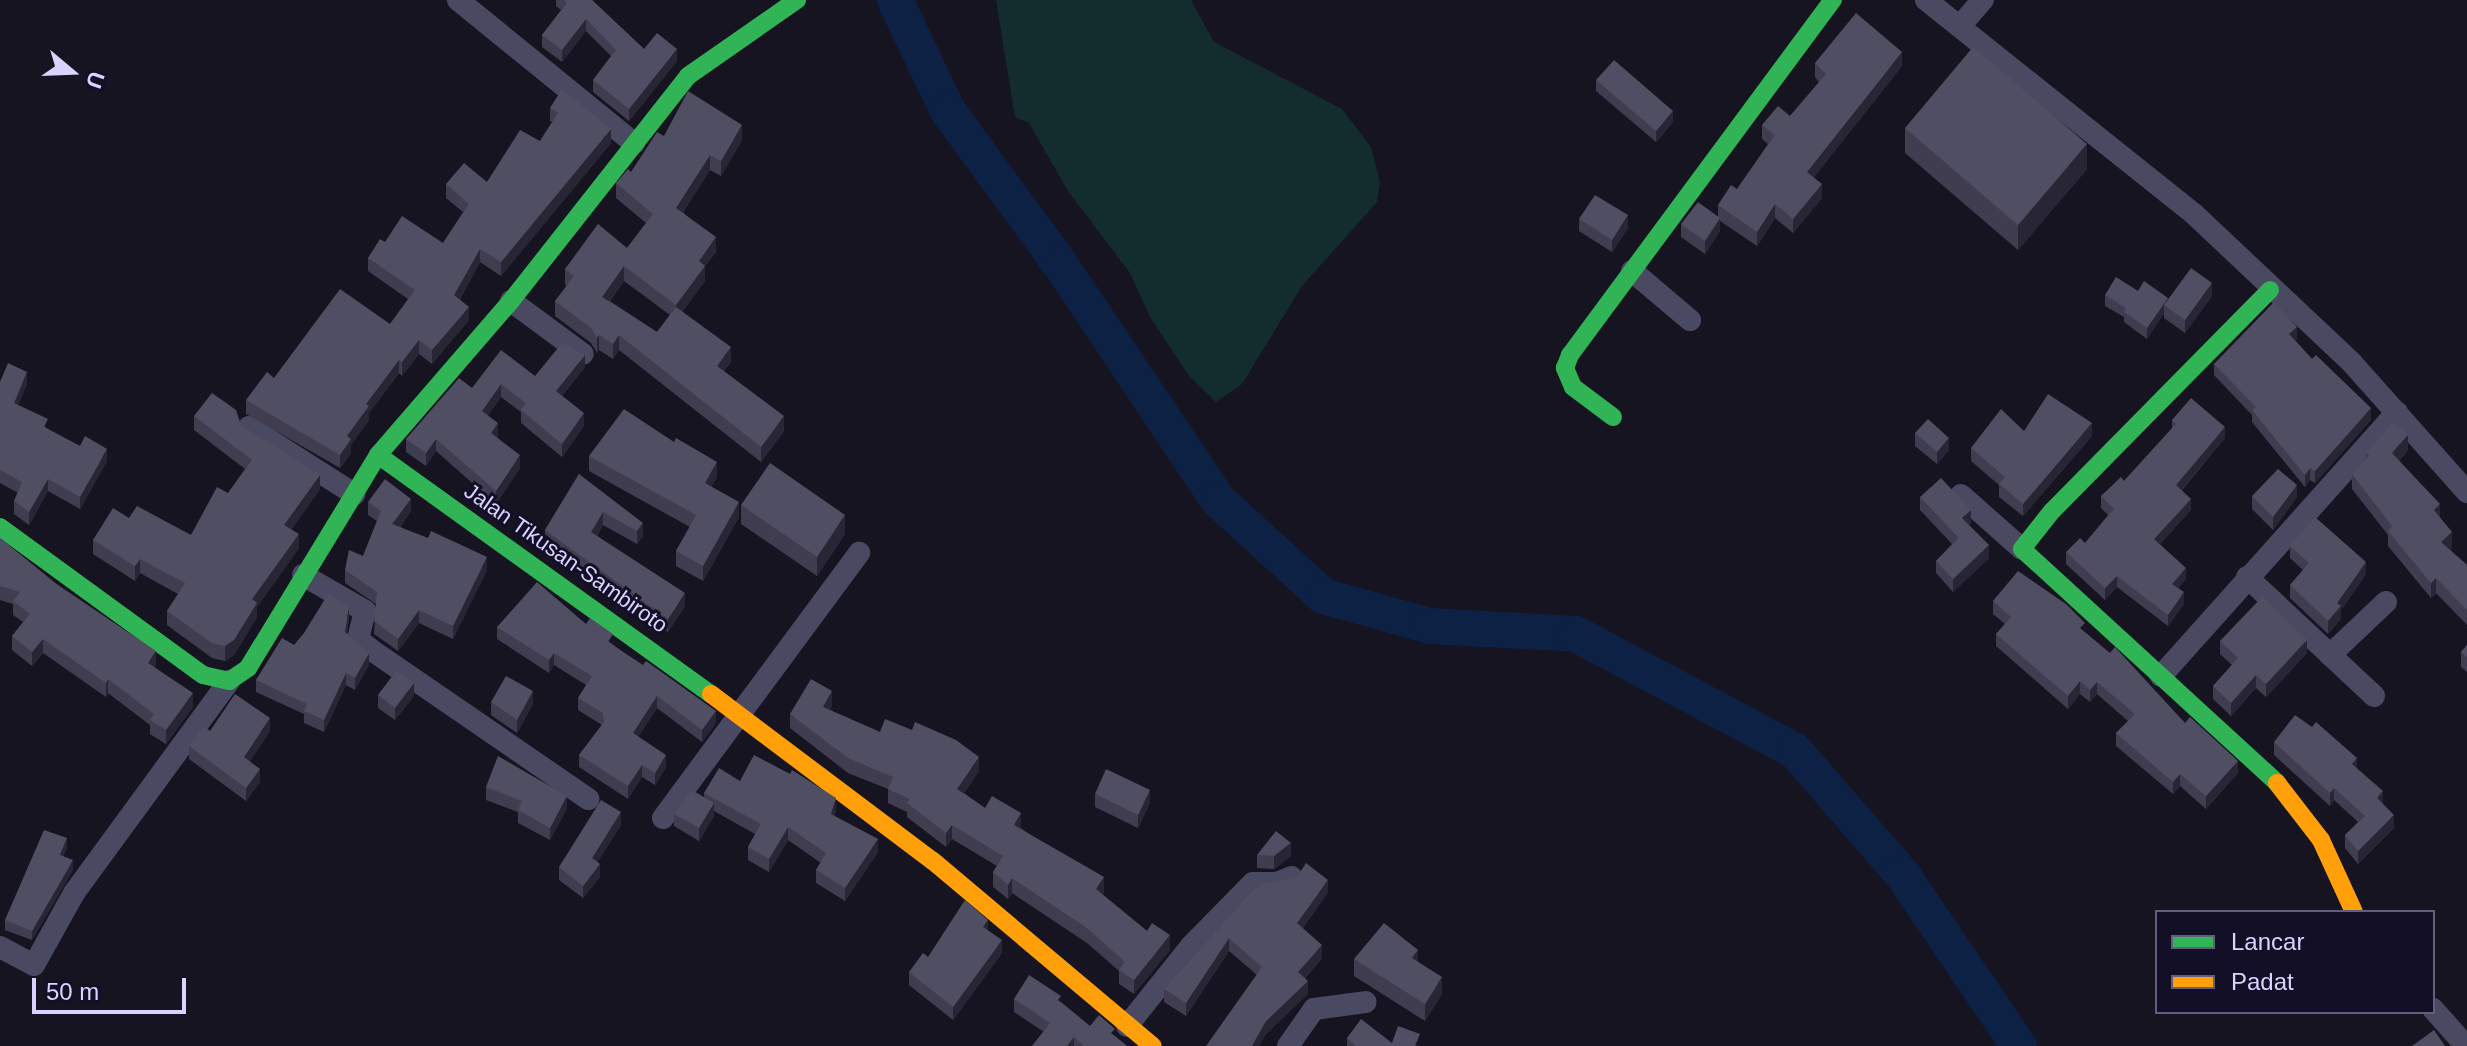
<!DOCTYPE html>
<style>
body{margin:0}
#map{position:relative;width:2467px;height:1046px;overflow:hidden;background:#161421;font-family:Arial,sans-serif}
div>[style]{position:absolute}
.green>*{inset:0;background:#132c2d}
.river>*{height:36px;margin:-18px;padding:0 18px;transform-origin:18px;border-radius:18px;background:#0d2144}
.street>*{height:22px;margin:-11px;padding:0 11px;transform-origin:11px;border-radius:11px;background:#4a4962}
.fast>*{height:18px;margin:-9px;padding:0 9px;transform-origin:9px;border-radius:9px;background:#30b455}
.slow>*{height:18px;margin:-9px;padding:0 9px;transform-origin:9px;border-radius:9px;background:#ff9f0a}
.wall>*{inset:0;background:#403d50}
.shaded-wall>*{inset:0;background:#282635}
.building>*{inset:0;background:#504e63}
span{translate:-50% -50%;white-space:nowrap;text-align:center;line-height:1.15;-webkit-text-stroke:6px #130f26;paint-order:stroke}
.street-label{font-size:22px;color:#d9d4ff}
.legend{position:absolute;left:2155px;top:910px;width:280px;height:104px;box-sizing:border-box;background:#130f26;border:2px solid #625e7d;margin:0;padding:10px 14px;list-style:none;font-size:24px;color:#d9d4ff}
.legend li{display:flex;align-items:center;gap:16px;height:40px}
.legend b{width:40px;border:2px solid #625e7d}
.north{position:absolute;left:32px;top:32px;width:80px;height:80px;-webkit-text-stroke:6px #130f26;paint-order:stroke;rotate:109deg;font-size:22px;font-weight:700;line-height:32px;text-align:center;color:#d9d4ff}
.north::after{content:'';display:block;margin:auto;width:28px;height:36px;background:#d9d4ff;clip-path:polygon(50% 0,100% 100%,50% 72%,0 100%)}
.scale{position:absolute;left:32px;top:978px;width:154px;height:36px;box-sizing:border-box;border:4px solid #d9d4ff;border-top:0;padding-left:10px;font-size:24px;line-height:28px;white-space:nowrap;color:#d9d4ff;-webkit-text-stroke:6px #130f26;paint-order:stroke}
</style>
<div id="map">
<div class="green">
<i style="clip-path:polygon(996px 0,1191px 0,1214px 42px,1342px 109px,1371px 147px,1380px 182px,1377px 202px,1302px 286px,1242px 384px,1216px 402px,1189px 376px,1150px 317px,1130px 273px,1068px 191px,1029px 123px,1015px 117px)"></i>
</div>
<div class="river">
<i style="left:895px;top:0;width:123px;rotate:64.5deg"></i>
<i style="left:948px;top:111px;width:190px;rotate:53.8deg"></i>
<i style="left:1060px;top:264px;width:284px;rotate:56.2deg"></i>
<i style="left:1218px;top:500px;width:142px;rotate:42.4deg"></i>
<i style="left:1323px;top:596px;width:111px;rotate:15.7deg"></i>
<i style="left:1430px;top:626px;width:146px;rotate:3.1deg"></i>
<i style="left:1576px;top:634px;width:248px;rotate:28.1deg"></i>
<i style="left:1795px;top:751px;width:163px;rotate:49deg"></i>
<i style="left:1902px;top:874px;width:208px;rotate:55.8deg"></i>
</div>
<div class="street">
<i style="left:458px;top:0;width:227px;rotate:39.1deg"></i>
<i style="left:1926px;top:0;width:343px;rotate:38.6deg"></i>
<i style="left:2194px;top:214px;width:217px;rotate:43.3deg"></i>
<i style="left:2352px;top:363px;width:173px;rotate:48.3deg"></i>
<i style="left:1960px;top:26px;width:35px;rotate:-49deg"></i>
<i style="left:1632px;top:271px;width:76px;rotate:40.2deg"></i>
<i style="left:511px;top:301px;width:89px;rotate:36.4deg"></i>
<i style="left:249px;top:427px;width:125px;rotate:32.5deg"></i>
<i style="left:1961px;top:495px;width:81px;rotate:41.5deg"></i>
<i style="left:303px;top:575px;width:72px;rotate:30.1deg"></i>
<i style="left:365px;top:611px;width:29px;rotate:104deg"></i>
<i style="left:358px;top:639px;width:16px;rotate:40deg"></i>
<i style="left:370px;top:649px;width:265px;rotate:34.5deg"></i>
<i style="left:2247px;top:577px;width:174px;rotate:43.1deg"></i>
<i style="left:2330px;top:655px;width:77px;rotate:-43.4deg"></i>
<i style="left:2161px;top:676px;width:354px;rotate:-48.2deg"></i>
<i style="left:663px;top:818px;width:330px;rotate:-53.5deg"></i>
<i style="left:0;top:947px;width:38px;rotate:28deg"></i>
<i style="left:34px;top:965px;width:82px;rotate:-60.9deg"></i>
<i style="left:74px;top:893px;width:263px;rotate:-53.8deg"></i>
<i style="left:2433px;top:1009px;width:50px;rotate:48.3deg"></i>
<i style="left:1127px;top:1026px;width:102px;rotate:-51.3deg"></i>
<i style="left:1191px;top:946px;width:88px;rotate:-45.5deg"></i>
<i style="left:1253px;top:883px;width:24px"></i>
<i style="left:1277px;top:883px;width:16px;rotate:-22deg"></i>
<i style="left:1288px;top:1046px;width:45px;rotate:-54.9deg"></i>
<i style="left:1314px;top:1009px;width:52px;rotate:-7.7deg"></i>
</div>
<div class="fast">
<i style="left:2270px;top:290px;width:310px;rotate:134.6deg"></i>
<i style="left:2052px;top:511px;width:48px;rotate:128.3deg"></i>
<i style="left:2022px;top:549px;width:346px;rotate:42.5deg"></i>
<i style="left:1613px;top:417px;width:50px;rotate:-143.1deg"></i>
<i style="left:1573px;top:387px;width:21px;rotate:-113deg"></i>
<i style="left:1565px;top:368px;width:14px;rotate:-69deg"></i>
<i style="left:1570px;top:355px;width:442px;rotate:-53.5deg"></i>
<i style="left:378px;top:455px;width:203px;rotate:-49.2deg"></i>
<i style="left:511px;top:301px;width:286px;rotate:-51.8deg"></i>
<i style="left:688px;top:76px;width:133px;rotate:-34.9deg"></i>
<i style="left:0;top:527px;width:251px;rotate:36.1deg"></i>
<i style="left:203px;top:675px;width:27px;rotate:13deg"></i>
<i style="left:229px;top:681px;width:23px;rotate:-34deg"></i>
<i style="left:248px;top:668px;width:250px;rotate:-58.6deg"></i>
<i style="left:378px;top:455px;width:410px;rotate:35.7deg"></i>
</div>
<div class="slow">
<i style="left:711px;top:694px;width:278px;rotate:37deg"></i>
<i style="left:933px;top:861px;width:287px;rotate:40.1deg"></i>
<i style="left:2277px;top:783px;width:72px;rotate:52.3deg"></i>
<i style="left:2321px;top:840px;width:79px;rotate:65.4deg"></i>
</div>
<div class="wall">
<i style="clip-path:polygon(556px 0,592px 0,644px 49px,677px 61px,629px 121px,593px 92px,593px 80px,611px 56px,586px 31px,562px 62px,542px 47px,542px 35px,561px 10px,556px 6px)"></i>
<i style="clip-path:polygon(1815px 63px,1902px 66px,1814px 177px,1822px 198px,1793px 233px,1775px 218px,1757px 246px,1720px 221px,1720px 231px,1705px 254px,1681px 237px,1681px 224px,1718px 216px,1718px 205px,1737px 189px,1768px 144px,1762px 139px,1762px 125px,1790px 116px,1819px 82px,1815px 77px)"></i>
<i style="clip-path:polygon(1596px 80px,1673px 122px,1656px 142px,1596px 91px)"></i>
<i style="clip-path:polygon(550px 108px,611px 143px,501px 276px,480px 262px,460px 299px,469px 320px,432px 364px,419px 354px,402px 376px,399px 373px,369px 413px,369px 420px,351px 445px,351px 453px,340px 468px,246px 414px,246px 400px,274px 378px,390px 324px,408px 299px,368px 271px,368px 258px,385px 242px,443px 243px,463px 212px,446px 198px,446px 184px,487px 182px,540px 141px,552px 122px,550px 121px)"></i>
<i style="clip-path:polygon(1905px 128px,2087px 169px,2018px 250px,1905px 153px)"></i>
<i style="clip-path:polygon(evenodd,664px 136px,742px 140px,721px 176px,710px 170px,683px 212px,716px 252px,705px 266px,705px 281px,682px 312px,731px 362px,724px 371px,784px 431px,761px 462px,619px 350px,613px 359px,599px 350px,597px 353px,591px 343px,555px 316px,555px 301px,567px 286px,565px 284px,565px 269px,627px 248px,646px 223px,616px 198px,616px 183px,631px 172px,664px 136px,624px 281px,670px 315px,657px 332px,610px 301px,624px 281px)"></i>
<i style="clip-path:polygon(1579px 219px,1628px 228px,1612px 252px,1579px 231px)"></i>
<i style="clip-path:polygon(2138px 291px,2168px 301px,2212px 296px,2185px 333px,2164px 318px,2164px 313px,2147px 339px,2124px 322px,2124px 317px,2105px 306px,2105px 295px)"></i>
<i style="clip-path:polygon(2297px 339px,2295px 340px,2312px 359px,2371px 420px,2315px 483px,2310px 480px,2305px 487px,2252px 422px,2252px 415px,2214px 375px,2214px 364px)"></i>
<i style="clip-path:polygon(585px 367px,562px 396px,584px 426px,562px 457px,521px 423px,521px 412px,501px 397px,488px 415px,498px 436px,497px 437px,520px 468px,496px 504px,436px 451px,426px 466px,406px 452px,406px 439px,472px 388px)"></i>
<i style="clip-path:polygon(0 382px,27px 384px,18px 405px,48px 429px,107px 461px,80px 509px,48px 491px,29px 525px,14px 514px,14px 501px,18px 493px,0 483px)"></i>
<i style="clip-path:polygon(194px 416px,241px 425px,320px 489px,291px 530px,299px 548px,257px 607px,257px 617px,234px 655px,225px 661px,212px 658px,167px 625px,167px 611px,178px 594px,140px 573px,135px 581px,93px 554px,93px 540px,129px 518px,191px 535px,228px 493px,245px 469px,194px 430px)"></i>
<i style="clip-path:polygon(2172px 420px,2225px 438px,2182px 490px,2191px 510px,2160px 544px,2186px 579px,2178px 588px,2184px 604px,2168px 626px,2117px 587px,2105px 600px,2066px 564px,2066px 552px,2085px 543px,2108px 515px,2101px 508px,2101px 496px,2124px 481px,2172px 428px)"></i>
<i style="clip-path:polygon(2024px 431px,2092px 436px,2023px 516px,1999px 497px,1999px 485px,1971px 461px,1971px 448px)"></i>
<i style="clip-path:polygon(1915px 433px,1949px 450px,1937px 464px,1915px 446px)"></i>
<i style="clip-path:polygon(2408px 450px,2399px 461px,2440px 518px,2452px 548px,2450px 550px,2467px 565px,2467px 625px,2436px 593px,2431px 598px,2388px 546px,2388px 535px,2352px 489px,2352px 474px,2366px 459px,2366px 453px)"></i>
<i style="clip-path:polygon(589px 456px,717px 477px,711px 487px,739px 517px,703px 581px,676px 566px,676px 551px,690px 527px,589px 471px)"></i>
<i style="clip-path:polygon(579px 474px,643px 536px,637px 544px,603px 525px,597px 536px,685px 606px,668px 632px,545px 543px,545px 530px)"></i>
<i style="clip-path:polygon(2252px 496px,2297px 497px,2273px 530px,2252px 509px)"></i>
<i style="clip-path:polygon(1920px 497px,1971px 523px,1969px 525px,1989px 558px,1953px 592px,1936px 573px,1936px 561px,1952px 544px,1920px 510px)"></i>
<i style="clip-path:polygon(368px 502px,411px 511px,400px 527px,487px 570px,453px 639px,419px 623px,398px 651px,374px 634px,376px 604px,345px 583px,345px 570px,363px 556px,377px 521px,368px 515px)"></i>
<i style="clip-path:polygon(741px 505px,845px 534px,817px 576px,741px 524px)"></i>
<i style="clip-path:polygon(0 538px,156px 665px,154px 667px,193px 707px,166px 744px,150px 734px,150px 725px,108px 693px,106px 697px,43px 653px,32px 666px,12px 650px,12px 636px,23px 622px,13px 615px,13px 604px,0 600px)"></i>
<i style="clip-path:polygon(2290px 546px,2366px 574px,2341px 610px,2341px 619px,2328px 634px,2290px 598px,2290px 585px,2303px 570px,2290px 558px)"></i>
<i style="clip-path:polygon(1993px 601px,2085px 632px,2238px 773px,2206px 809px,2180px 786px,2173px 794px,2116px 746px,2116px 733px,2128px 721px,2097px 694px,2090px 702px,2080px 694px,2068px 709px,1996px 646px,1996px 634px,2005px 624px,1993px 614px)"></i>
<i style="clip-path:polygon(349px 618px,347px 633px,369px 665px,355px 690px,346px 685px,324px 732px,304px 723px,304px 714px,256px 692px,256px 680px,294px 645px)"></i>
<i style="clip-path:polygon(586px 624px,716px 723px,702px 742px,657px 708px,638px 737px,666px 767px,655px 785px,642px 777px,628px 799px,579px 767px,579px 755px,602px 725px,578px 710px,578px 698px,586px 685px,554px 665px,549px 673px,497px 639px,497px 627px)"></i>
<i style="clip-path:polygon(2220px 641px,2307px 653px,2266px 697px,2256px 688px,2231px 716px,2213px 699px,2213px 686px,2232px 665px,2220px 654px)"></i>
<i style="clip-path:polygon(2467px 645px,2467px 672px,2461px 667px,2461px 652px)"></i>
<i style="clip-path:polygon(378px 695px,414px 696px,395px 720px,378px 708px)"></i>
<i style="clip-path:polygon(491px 702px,533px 704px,517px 733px,491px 715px)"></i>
<i style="clip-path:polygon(832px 705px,830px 710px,880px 732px,979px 771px,964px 793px,985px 808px,1021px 828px,1104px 892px,1102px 894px,1170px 950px,1134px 994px,1119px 984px,1119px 971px,1087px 943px,1012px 893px,1008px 899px,993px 887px,993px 872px,997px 866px,952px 839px,946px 847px,907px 817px,907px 812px,888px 803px,888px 789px,848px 773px,790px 728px,790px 714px)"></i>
<i style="clip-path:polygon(210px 731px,270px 731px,250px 761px,260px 782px,246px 801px,189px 759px,189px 746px)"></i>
<i style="clip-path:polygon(2274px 742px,2357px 769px,2383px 804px,2394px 828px,2358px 864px,2345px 848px,2345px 835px,2358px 822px,2334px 800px,2330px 806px,2274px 755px)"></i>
<i style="clip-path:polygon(740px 781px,836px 811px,834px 816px,878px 852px,845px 901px,816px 883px,816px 870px,821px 863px,788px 840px,769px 872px,748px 860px,748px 847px,755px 834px,714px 811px,714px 816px,699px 841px,674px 826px,674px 814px,704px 797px,704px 793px)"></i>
<i style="clip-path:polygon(486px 787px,567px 808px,550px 840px,518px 823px,518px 812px,486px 800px)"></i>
<i style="clip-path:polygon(1095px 794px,1150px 803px,1138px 828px,1095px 807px)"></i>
<i style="clip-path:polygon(621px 825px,597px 862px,600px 877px,583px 898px,559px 880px,559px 867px)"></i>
<i style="clip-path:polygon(67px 848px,63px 857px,73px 870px,32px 940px,5px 930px,5px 920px)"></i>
<i style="clip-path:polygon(1257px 855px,1291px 856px,1274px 869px,1257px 868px)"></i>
<i style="clip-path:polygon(1251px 892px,1328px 892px,1303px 928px,1322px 958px,1305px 978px,1308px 994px,1266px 1034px,1257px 975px,1229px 951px,1186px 1016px,1164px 1002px,1164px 989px)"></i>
<i style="clip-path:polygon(988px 931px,1002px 953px,953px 1020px,909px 985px,909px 972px,928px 957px)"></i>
<i style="clip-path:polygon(1354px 959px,1418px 962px,1442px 994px,1425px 1021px,1354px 976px)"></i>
<i style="clip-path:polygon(1014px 999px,1061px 1002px,1090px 1026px,1115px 1036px,1127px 1046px,1032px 1046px,1044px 1032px,1014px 1012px)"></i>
<i style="clip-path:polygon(1347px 1038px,1392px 1043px,1420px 1046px,1347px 1046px)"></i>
</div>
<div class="shaded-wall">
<i style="clip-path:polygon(586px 19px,586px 31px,562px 62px,562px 50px)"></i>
<i style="clip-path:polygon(677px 49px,677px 61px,629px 121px,629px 109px)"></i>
<i style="clip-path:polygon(1902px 52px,1902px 66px,1807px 186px,1807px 172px)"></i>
<i style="clip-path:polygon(1673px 111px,1673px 122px,1656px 142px,1656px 131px)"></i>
<i style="clip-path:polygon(742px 125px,742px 140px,721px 176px,721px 161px)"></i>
<i style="clip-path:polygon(611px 129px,611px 143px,501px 276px,501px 262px)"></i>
<i style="clip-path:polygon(2087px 144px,2087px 169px,2018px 250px,2018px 225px)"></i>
<i style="clip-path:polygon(710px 155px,710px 170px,676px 222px,676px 208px)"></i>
<i style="clip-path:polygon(1822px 184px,1822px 198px,1793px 233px,1793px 219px)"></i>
<i style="clip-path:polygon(1775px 204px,1775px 218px,1757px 246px,1757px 232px)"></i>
<i style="clip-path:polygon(1628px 215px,1628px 228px,1612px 252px,1612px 240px)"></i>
<i style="clip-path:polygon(1720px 218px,1720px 231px,1705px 254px,1705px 241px)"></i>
<i style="clip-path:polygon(716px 237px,716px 252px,705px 266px,705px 281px,676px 320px,676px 305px,699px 261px)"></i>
<i style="clip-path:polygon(480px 249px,480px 262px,454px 309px,454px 295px)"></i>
<i style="clip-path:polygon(624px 266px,624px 281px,602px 311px,602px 297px)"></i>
<i style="clip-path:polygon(2212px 283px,2212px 296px,2185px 333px,2185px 320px)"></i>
<i style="clip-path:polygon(2168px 298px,2168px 308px,2164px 305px,2164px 313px,2147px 339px,2147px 328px)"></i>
<i style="clip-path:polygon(469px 307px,469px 320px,432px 364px,432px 350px)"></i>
<i style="clip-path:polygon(2297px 327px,2297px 339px,2289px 346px,2289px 334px)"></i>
<i style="clip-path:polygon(599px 335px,599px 350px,597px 353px,597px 338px)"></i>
<i style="clip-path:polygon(619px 335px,619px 350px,613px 359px,613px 344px)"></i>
<i style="clip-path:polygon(419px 340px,419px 354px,402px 376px,402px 362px)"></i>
<i style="clip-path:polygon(731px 347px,731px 362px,717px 381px,717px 366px)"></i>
<i style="clip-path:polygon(585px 355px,585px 367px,556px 404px,556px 391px)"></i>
<i style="clip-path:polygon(399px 360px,399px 373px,369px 413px,369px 420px,351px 445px,351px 453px,340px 468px,340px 455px,347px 436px,366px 404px)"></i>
<i style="clip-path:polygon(27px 372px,27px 384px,14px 415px,14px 403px)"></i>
<i style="clip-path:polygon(501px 384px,501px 397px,482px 423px,482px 411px)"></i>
<i style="clip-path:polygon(2371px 408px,2371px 420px,2315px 483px,2315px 471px)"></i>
<i style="clip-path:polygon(584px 413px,584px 426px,562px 457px,562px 444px)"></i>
<i style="clip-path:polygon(784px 416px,784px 431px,761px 462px,761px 447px)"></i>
<i style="clip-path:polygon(498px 423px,498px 436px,491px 445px,491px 433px)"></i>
<i style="clip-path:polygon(2092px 423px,2092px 436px,2023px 516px,2023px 504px)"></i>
<i style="clip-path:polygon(2225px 427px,2225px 438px,2176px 496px,2176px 485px)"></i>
<i style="clip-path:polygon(2408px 435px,2408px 450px,2392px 469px,2392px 453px)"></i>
<i style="clip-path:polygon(1949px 438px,1949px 450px,1937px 464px,1937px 452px)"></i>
<i style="clip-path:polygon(436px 439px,436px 451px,426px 466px,426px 453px)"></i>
<i style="clip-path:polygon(107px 449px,107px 461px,80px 509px,80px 497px)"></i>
<i style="clip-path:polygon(520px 455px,520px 468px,496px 504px,496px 491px)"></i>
<i style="clip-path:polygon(717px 462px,717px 477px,705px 498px,705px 483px)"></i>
<i style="clip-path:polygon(2310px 468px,2310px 480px,2305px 487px,2305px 475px)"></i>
<i style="clip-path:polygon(320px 475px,320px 489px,284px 540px,284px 525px)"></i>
<i style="clip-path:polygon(48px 479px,48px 491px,29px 525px,29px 512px)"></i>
<i style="clip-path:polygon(2297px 485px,2297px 497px,2273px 530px,2273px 517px)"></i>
<i style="clip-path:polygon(411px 499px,411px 511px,392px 537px,392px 524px)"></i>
<i style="clip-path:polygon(2191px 499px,2191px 510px,2154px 551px,2154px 539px)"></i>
<i style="clip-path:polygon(739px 502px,739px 517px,703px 581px,703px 566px)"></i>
<i style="clip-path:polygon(2440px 504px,2440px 519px,2434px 510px)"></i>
<i style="clip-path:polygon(1971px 510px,1971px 523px,1962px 531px,1962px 518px)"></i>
<i style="clip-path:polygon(603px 512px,603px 525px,591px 545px,591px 532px)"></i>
<i style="clip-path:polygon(845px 515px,845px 534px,817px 576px,817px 557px)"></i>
<i style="clip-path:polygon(643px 523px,643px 536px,637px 544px,637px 531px)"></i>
<i style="clip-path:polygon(2452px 532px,2452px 548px,2441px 558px,2441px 542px)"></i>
<i style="clip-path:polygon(299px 534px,299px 548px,257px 607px,257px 617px,234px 655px,225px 661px,225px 646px,252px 599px)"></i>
<i style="clip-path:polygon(1989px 545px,1989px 558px,1953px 592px,1953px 579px)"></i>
<i style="clip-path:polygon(487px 557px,487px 570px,453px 639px,453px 626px)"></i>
<i style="clip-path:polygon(140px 559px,140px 573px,135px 581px,135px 566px)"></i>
<i style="clip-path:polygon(2366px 562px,2366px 574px,2341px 610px,2341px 619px,2328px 634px,2328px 621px,2337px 603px)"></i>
<i style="clip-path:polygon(2186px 568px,2186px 579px,2172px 595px,2172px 584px)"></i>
<i style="clip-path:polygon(2117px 576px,2117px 587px,2105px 600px,2105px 588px)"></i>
<i style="clip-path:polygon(2436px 578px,2436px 593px,2431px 598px,2431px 583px)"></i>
<i style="clip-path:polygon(2184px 592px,2184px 604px,2168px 626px,2168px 615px)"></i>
<i style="clip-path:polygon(685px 593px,685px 606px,668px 632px,668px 619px)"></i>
<i style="clip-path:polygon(349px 606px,349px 618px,345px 644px,345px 632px)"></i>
<i style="clip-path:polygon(419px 610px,419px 623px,398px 651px,398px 639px)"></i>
<i style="clip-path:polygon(43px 639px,43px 653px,32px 666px,32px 652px)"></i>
<i style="clip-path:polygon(2307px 640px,2307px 653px,2266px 697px,2266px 684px)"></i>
<i style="clip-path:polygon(156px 651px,156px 665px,148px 677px,148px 663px)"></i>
<i style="clip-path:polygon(369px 653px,369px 665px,355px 690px,355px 678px)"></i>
<i style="clip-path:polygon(554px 653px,554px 665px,549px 673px,549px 660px)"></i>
<i style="clip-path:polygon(346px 673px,346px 685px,324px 732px,324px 720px)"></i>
<i style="clip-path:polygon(2256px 675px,2256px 688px,2231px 716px,2231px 703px)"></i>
<i style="clip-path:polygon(108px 679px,108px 693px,106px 697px,106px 683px)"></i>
<i style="clip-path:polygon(2080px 681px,2080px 694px,2068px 709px,2068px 696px)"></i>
<i style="clip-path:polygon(2097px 682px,2097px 694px,2090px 702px,2090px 690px)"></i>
<i style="clip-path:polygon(414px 683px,414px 696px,395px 720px,395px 708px)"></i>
<i style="clip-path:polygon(533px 691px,533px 704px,517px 733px,517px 720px)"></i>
<i style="clip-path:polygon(832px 691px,832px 705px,823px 721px,823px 707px)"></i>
<i style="clip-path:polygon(193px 693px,193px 707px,166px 744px,166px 730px)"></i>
<i style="clip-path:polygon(657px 696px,657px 708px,633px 745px,633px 733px)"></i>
<i style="clip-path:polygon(716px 711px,716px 723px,702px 742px,702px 730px)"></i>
<i style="clip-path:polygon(270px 718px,270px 731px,244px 770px,244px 757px)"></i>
<i style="clip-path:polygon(666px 755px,666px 767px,655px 785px,655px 773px)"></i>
<i style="clip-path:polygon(979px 757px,979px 771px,957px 803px,957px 789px)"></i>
<i style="clip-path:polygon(2357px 758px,2357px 770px,2352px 764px)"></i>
<i style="clip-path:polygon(2238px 761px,2238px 773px,2206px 809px,2206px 796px)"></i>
<i style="clip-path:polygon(642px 765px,642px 777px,628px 799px,628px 786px)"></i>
<i style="clip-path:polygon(260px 769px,260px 782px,246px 801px,246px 788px)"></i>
<i style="clip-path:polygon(2180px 774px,2180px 786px,2173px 794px,2173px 782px)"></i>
<i style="clip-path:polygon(2334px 788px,2334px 800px,2330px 806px,2330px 793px)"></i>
<i style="clip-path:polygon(1150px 790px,1150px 803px,1138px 828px,1138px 815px)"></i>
<i style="clip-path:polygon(2383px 791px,2383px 804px,2377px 798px)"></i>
<i style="clip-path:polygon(567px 796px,567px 808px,550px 840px,550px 828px)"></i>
<i style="clip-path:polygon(836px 798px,836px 811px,831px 827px,831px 814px)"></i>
<i style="clip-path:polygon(714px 803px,714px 816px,699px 841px,699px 828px)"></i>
<i style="clip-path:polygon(621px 812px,621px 825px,592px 871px,592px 858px)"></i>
<i style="clip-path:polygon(1021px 813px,1021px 828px,1014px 839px,1014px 825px)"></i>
<i style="clip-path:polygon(2394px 815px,2394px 828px,2358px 864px,2358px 851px)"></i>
<i style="clip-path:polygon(952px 825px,952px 839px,946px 847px,946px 833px)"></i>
<i style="clip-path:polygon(788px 827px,788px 840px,769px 872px,769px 859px)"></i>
<i style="clip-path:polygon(67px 838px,67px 848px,60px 865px,60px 855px)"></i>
<i style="clip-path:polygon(878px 839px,878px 852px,845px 901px,845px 888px)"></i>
<i style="clip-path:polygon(1291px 843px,1291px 856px,1274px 869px,1274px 856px)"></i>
<i style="clip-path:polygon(73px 860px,73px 870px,32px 940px,32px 931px)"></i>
<i style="clip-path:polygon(600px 864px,600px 877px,583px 898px,583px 886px)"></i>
<i style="clip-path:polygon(1104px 877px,1104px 892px,1096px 904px,1096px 889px)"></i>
<i style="clip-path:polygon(1012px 878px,1012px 893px,1008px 899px,1008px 885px)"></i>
<i style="clip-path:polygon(1328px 880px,1328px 892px,1297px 936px,1297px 923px)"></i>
<i style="clip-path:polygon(988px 920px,988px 932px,983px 927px)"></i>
<i style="clip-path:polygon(1170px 935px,1170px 950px,1134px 994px,1134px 980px)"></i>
<i style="clip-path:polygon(1229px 938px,1229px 951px,1186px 1016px,1186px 1003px)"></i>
<i style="clip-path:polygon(1002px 940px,1002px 953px,953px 1020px,953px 1007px)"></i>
<i style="clip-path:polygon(1322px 945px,1322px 958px,1298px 985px,1298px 972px)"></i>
<i style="clip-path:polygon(1418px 950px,1418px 967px,1412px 958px)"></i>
<i style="clip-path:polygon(1442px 977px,1442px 994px,1425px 1021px,1425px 1004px)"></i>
<i style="clip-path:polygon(1308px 981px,1308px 994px,1266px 1034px,1259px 1046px,1252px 1046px,1266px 1021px)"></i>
<i style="clip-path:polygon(1074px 1037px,1074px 1046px,1067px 1046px)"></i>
</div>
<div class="building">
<i style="clip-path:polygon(564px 0,592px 0,644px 49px,657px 33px,677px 49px,629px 109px,593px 80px,616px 50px,586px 19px,562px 50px,542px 35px,567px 3px)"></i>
<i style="clip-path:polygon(1856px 13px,1902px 52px,1807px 172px,1822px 184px,1793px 219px,1775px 204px,1757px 232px,1718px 205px,1731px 185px,1737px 189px,1775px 135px,1762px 125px,1778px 106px,1790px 116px,1826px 74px,1815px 63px)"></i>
<i style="clip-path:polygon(1973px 47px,2087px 144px,2018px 225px,1905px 128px)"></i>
<i style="clip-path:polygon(1614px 60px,1673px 111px,1656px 131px,1596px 80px)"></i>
<i style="clip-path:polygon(562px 89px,611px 129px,501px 262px,480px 249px,454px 295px,469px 307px,432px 350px,419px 340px,402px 362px,399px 360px,366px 404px,369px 406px,347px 436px,351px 439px,340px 455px,246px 400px,267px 372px,274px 378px,340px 289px,390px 324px,415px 290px,368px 258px,380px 239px,385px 242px,402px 216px,443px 243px,469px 204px,446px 184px,464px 163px,487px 182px,520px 130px,540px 141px,558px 113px,550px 108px)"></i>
<i style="clip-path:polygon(688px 91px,742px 125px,721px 161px,710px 155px,676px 208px,716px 237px,699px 261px,705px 266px,676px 305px,624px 266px,602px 297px,657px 332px,676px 307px,731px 347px,717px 366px,784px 416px,761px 447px,619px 335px,613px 344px,599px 335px,597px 338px,591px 328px,555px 301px,574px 276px,565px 269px,598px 224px,627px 248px,653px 214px,616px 183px,628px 169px,631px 172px,657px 132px,664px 136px)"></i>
<i style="clip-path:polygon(1595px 195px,1628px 215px,1612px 240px,1579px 219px)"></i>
<i style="clip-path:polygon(1698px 202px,1720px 218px,1705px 241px,1681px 224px)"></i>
<i style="clip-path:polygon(2191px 268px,2212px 283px,2185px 320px,2164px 305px)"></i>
<i style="clip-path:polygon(2116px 277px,2138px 291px,2144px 281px,2168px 298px,2147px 328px,2124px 312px,2126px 308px,2105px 295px)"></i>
<i style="clip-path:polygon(2274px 302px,2297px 327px,2289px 334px,2312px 359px,2316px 355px,2371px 408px,2315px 471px,2310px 468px,2305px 475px,2252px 410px,2256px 407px,2214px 364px)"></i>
<i style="clip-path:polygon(562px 343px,585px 355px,556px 391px,584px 413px,562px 444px,521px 410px,526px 403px,501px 384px,482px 411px,498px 423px,491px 433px,520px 455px,496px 491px,436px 439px,426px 453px,406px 439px,459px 378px,472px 388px,501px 350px,535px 376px)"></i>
<i style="clip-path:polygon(8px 363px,27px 372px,14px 403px,48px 419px,44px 427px,80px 446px,85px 436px,107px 449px,80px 497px,48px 479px,29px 512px,14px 501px,22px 482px,0 470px,0 382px)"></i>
<i style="clip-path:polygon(212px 393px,236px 410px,241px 425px,320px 475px,284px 525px,299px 534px,252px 599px,257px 603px,234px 640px,225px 646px,212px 643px,167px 611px,185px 583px,140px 559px,135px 566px,93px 540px,113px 508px,129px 518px,137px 506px,191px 535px,217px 487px,228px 493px,252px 460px,194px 416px)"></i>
<i style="clip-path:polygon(2048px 394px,2092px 423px,2023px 504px,1999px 484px,2005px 477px,1971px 448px,2001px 409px,2024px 431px)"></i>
<i style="clip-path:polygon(2191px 398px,2225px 427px,2176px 485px,2191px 499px,2154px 539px,2186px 568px,2172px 584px,2184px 592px,2168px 615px,2117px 576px,2105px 588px,2066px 552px,2080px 538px,2085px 543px,2114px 509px,2101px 496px,2121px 477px,2124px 481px,2176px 424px,2172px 420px)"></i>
<i style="clip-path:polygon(624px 409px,674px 442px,676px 438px,717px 462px,705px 483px,739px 502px,703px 566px,676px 551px,696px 515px,589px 456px)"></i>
<i style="clip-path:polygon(1928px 419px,1949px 438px,1937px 452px,1915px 433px)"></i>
<i style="clip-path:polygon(2393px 422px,2408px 435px,2392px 453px,2440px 504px,2434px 510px,2452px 532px,2441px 542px,2467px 565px,2467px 610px,2436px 578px,2431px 583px,2388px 531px,2392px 526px,2352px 474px,2369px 456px,2366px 453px)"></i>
<i style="clip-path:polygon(770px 463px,845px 515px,817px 557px,741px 505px)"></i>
<i style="clip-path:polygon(2278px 469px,2297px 485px,2273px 517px,2252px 496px)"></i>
<i style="clip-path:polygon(579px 474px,643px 523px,637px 531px,603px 512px,591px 532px,685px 593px,668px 619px,545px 530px)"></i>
<i style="clip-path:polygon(1941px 478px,1971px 510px,1962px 518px,1989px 545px,1953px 579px,1936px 561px,1959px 538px,1920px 497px)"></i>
<i style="clip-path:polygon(385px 479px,411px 499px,392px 524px,428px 538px,431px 531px,487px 557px,453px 626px,419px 610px,398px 639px,374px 621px,377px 592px,345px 570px,349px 550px,363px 556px,381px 511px,368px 502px)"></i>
<i style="clip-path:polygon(2315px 517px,2366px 562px,2337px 603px,2341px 606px,2328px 621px,2290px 585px,2309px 563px,2290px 546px)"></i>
<i style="clip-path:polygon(0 538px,55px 583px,156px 651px,148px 663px,193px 693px,166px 730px,150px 720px,154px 714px,108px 679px,106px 683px,43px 639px,32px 652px,12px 636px,30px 614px,13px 601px,20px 592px,0 586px)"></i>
<i style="clip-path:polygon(2018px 571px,2066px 604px,2085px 623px,2080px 628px,2110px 653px,2115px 647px,2185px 723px,2190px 717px,2238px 761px,2206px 796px,2180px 774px,2173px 782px,2116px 733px,2135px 714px,2097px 682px,2090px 690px,2080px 681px,2068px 696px,1996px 634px,2011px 617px,1993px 601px)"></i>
<i style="clip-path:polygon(537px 582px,586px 624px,590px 618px,613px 634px,608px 642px,643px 665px,646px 661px,716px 711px,702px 730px,657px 696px,633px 733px,666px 755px,655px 773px,642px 765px,628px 786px,579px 755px,604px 722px,603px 713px,578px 698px,592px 676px,554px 653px,549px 660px,497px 627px)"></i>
<i style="clip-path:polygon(328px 594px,349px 606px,345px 632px,369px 653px,355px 678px,346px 673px,324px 720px,304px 711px,307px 704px,256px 680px,282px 638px,294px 645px,304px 633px)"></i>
<i style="clip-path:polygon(2262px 597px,2307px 640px,2266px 684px,2256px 675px,2231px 703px,2213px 686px,2238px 658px,2220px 641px)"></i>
<i style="clip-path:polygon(2467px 645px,2467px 657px,2461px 652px)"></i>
<i style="clip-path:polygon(396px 671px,414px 683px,395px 708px,378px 695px)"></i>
<i style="clip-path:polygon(506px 676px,533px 691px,517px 720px,491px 702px)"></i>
<i style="clip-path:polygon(811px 679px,832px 691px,823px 707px,880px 732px,885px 719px,912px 730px,915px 722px,956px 740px,979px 757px,957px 789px,985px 808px,992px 796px,1021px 813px,1014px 825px,1104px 877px,1096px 889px,1147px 931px,1152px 923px,1170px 935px,1134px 980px,1119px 970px,1125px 962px,1087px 928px,1012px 878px,1008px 885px,993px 872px,1003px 856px,952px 825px,946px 833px,907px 803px,910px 799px,888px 789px,893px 777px,848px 758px,790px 714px)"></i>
<i style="clip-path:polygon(235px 694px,270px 718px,244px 757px,260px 769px,246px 788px,189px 746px,204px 726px,210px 731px)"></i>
<i style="clip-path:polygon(2295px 715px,2312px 727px,2316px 722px,2357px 758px,2352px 764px,2383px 791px,2377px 798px,2394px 815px,2358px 851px,2345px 835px,2365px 816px,2334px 788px,2330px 793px,2274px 742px)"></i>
<i style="clip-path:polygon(754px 755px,790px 774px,792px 770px,836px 798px,831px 814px,878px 839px,845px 888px,816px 870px,826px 853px,788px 827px,769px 859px,748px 847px,761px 824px,704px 793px,719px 768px,740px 781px)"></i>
<i style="clip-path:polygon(498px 756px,567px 796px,550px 828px,518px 810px,522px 801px,486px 787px)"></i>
<i style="clip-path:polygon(1106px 769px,1150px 790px,1138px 815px,1095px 794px)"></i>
<i style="clip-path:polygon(692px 790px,714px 803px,699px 828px,674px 814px)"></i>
<i style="clip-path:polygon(601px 800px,621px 812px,592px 858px,600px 864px,583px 886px,559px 867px)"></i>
<i style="clip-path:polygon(44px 830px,67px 838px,60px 855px,73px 860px,32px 931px,5px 920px)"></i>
<i style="clip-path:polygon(1276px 831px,1291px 843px,1274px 856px,1257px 855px)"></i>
<i style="clip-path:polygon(1306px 863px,1328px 880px,1297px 923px,1322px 945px,1298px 972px,1308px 981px,1266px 1021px,1252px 1046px,1206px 1046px,1262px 967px,1229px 938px,1186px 1003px,1164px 989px,1251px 892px,1262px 884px,1297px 877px)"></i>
<i style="clip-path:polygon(965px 900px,988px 920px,983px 927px,1002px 940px,953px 1007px,909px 972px,923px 953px,928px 957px)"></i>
<i style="clip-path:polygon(1384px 923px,1418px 950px,1412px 958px,1442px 977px,1425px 1004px,1354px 959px)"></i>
<i style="clip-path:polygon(1029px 975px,1061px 996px,1058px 1000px,1090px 1026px,1099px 1015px,1115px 1029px,1111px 1033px,1127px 1046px,1084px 1046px,1074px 1037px,1067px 1046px,1032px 1046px,1050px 1023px,1014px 999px)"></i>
<i style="clip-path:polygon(1361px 1019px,1392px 1043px,1398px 1026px,1420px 1034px,1415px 1046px,1356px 1046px,1347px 1038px)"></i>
<i style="clip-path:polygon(2434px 1030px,2445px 1046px,2412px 1046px)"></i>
</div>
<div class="street-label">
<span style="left:566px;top:558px;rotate:35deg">Jalan Tikusan-Sambiroto</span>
</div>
<ul class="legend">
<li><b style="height:10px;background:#30b455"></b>Lancar</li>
<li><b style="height:10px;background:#ff9f0a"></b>Padat</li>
</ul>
<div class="north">U</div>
<div class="scale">50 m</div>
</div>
